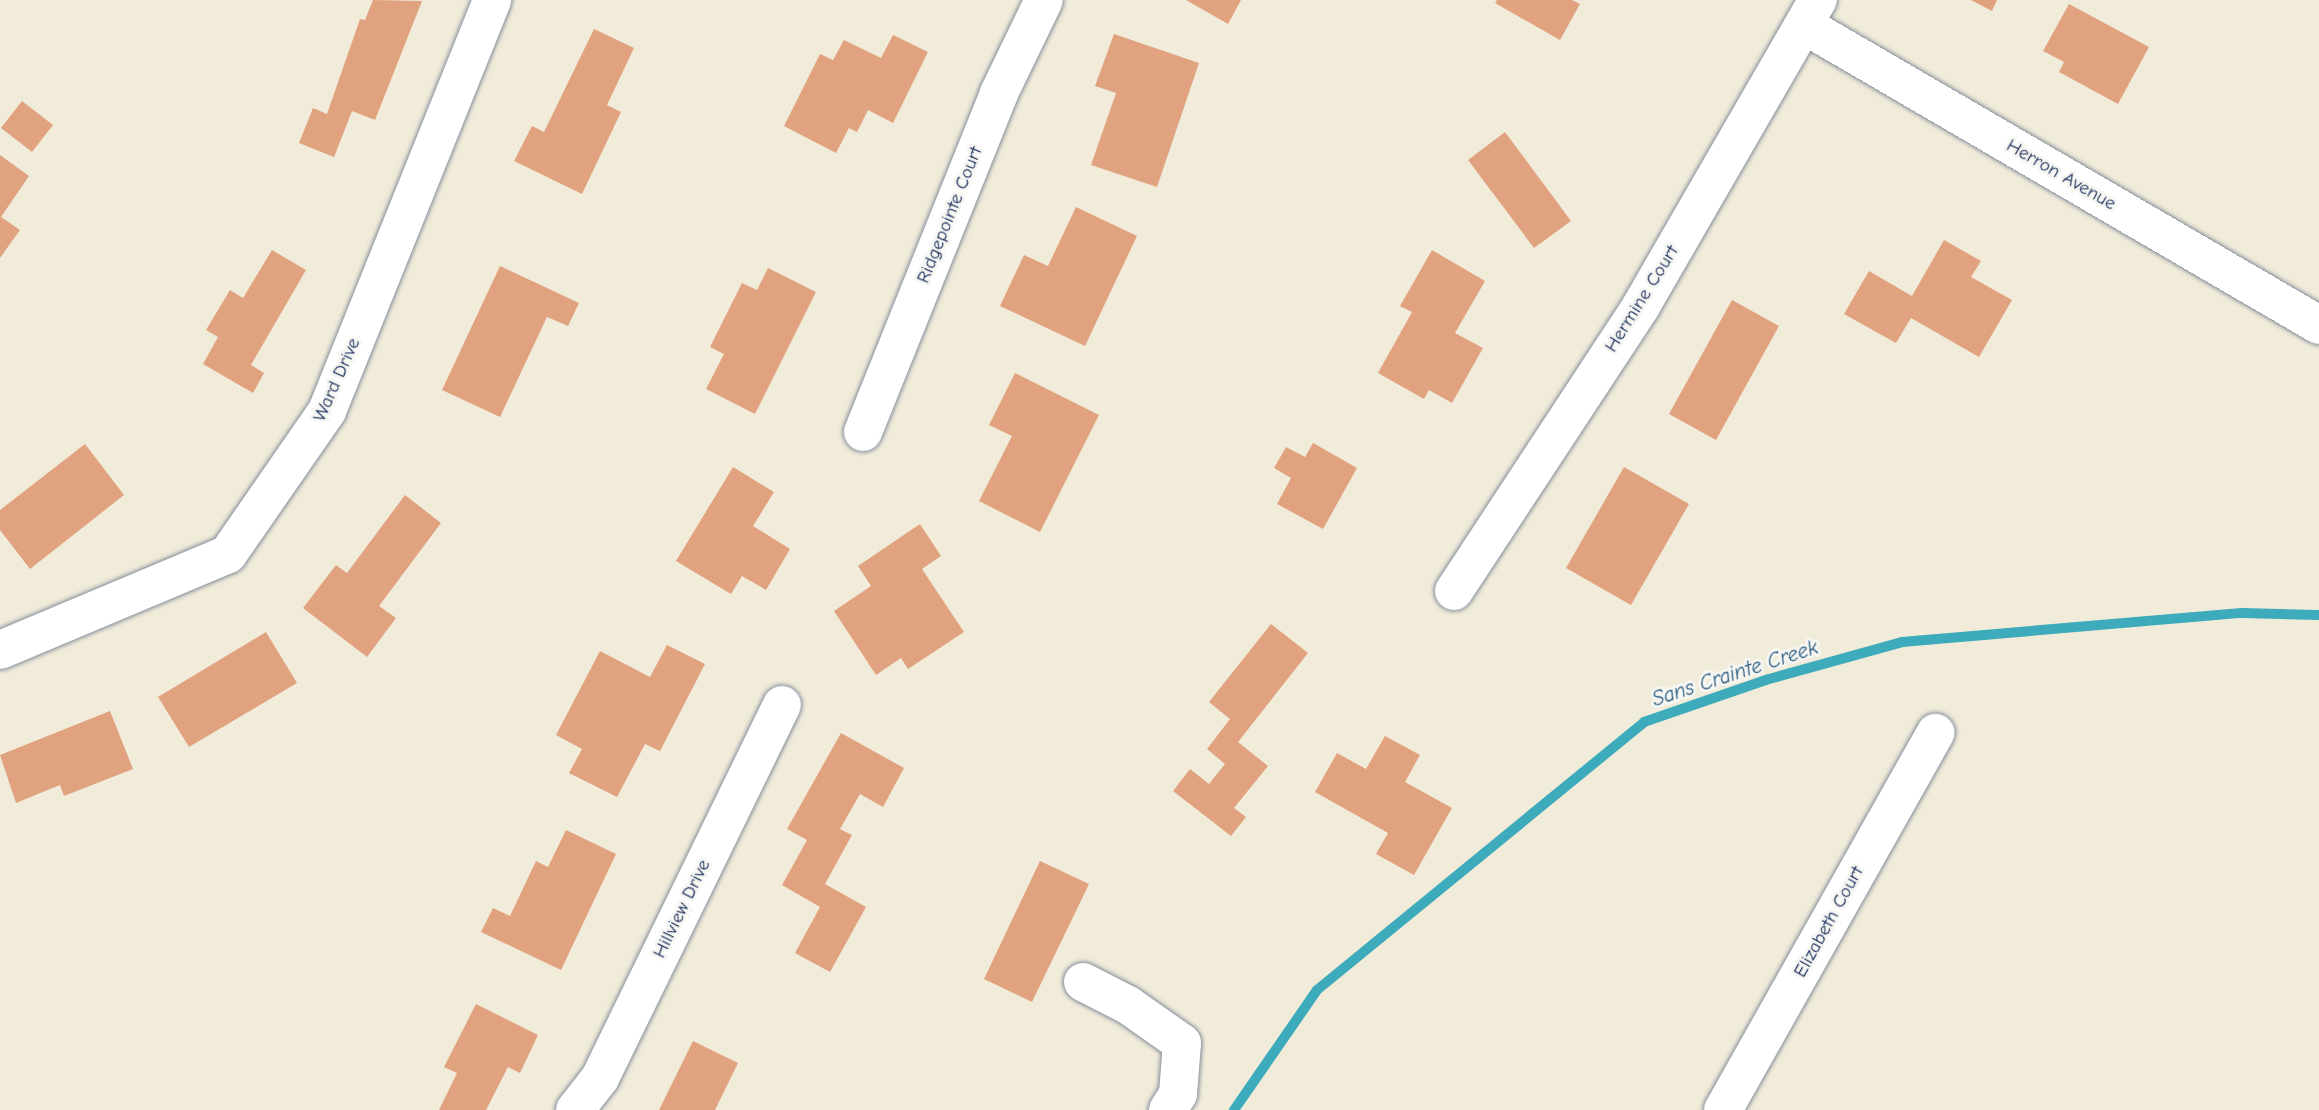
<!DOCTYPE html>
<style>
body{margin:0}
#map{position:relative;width:2319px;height:1110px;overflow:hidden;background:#f1ecda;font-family:"Comic Neue",sans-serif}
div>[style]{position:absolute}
.stream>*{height:10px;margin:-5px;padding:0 5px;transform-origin:5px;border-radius:5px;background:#3dabbb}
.building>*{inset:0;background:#e1a27f}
.roads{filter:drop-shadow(0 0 2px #868e9c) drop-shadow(0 0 2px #868e9c)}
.minor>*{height:38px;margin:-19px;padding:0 19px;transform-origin:19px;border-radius:19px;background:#fff}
span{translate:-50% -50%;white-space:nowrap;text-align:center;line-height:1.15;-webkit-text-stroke:6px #f6f6f2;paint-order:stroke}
.street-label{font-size:19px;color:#1b2f5e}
.water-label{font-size:21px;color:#275a7f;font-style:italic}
</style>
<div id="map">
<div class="stream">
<i style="left:1234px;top:1110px;width:146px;rotate:-55.3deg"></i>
<i style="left:1317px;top:990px;width:423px;rotate:-39.3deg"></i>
<i style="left:1644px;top:722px;width:132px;rotate:-19deg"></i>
<i style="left:1769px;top:679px;width:138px;rotate:-15.5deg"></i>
<i style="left:1902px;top:642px;width:341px;rotate:-4.9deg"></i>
<i style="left:2242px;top:613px;width:77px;rotate:1.5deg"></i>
</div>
<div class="building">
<i style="clip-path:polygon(373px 0,422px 1px,375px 120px,352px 111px,334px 157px,299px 143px,313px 108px,327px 114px,360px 19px,365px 20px)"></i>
<i style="clip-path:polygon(1186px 0,1241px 0,1228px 24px)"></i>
<i style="clip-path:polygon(1497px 0,1572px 0,1580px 4px,1560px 40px,1495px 3px)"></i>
<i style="clip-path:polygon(1971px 0,1997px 0,1992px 11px)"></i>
<i style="clip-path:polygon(2069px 4px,2149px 47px,2118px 104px,2059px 72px,2064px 62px,2043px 51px)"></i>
<i style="clip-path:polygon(594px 29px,634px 48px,607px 105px,621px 112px,582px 194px,514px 161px,532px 126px,544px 132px)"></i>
<i style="clip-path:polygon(1114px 34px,1199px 63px,1157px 187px,1091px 165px,1116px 93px,1095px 86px)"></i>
<i style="clip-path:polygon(893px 35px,928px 52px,893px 123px,868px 110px,857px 132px,849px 128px,836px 153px,784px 126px,820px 54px,833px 60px,844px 40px,881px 58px)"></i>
<i style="clip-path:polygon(22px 101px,53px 125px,32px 152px,1px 128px)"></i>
<i style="clip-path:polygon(1505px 132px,1571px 221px,1534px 248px,1468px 160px)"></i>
<i style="clip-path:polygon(0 155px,29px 176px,1px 217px,20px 230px,0 258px)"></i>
<i style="clip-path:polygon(1076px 207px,1137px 236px,1085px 346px,1000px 306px,1024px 255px,1048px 266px)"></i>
<i style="clip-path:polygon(1944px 240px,1981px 261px,1971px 277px,2012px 300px,1979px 357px,1911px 318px,1896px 343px,1844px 314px,1869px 271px,1912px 296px)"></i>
<i style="clip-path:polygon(272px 250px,306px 270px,251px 365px,264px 373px,253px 393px,203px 364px,218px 337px,206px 330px,230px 290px,243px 298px)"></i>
<i style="clip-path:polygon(1432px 250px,1485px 281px,1455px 333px,1483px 348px,1452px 403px,1429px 390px,1424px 399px,1378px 373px,1412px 312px,1400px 306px)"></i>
<i style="clip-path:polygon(500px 266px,579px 303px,568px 326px,547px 317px,500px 417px,442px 390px)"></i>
<i style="clip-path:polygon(768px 268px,816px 292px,755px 414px,706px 389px,724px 354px,710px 347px,742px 283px,757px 290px)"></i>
<i style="clip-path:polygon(1732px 300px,1779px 326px,1716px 440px,1669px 414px)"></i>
<i style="clip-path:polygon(1015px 373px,1099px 415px,1040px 532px,979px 501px,1012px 436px,989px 425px)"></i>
<i style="clip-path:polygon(1313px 443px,1357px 468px,1323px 529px,1277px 504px,1291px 478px,1274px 468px,1286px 447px,1305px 457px)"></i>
<i style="clip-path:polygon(85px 444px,124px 495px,30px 569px,0 530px,0 510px)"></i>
<i style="clip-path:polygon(733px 467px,774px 492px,753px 526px,790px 549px,766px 590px,742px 576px,731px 594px,676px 561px)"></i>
<i style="clip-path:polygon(1624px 467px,1689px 504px,1631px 605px,1566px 568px)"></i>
<i style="clip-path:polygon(405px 495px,441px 523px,379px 606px,396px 618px,367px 657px,303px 608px,336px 565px,347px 573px)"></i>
<i style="clip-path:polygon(920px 524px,941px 556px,922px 569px,964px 632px,908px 669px,901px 658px,876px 675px,834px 611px,871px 586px,858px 566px)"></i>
<i style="clip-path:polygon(1271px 624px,1308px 653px,1238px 742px,1268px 766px,1234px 808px,1246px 817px,1231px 836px,1173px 791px,1190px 769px,1209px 784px,1225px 764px,1207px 749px,1230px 719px,1209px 702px)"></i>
<i style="clip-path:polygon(266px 632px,297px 683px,189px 747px,158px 697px)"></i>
<i style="clip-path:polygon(667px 645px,705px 664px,660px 751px,645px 744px,617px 797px,569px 773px,582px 749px,556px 735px,600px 651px,650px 677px)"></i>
<i style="clip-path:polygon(110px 711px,133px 769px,64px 796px,60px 785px,16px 803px,0 755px)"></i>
<i style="clip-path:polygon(841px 733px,904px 768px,883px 807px,860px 794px,840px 829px,852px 835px,825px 884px,866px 907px,830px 972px,795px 953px,820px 907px,782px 885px,807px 840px,787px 829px)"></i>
<i style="clip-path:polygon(1385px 736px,1420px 755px,1405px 782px,1452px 808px,1414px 875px,1376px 854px,1388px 833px,1315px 792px,1337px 753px,1366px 769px)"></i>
<i style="clip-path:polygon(566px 830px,616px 854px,561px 970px,481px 932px,493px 908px,510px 916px,536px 861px,548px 867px)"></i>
<i style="clip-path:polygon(1040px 861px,1089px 884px,1032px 1002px,984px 979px)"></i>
<i style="clip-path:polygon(476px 1004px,538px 1035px,520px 1073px,508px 1067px,486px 1110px,439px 1110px,457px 1073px,444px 1067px)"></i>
<i style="clip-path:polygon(693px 1041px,738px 1063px,715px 1110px,659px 1110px)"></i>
</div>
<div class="roads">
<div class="minor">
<i style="left:1804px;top:25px;width:596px;rotate:30.22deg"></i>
<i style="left:863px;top:432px;width:365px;rotate:-68.1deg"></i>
<i style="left:999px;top:93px;width:103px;rotate:-64.2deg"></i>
<i style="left:1454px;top:591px;width:341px;rotate:-56.7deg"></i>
<i style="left:1641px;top:306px;width:354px;rotate:-60deg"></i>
<i style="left:0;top:650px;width:247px;rotate:-22.8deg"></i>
<i style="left:228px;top:554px;width:174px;rotate:-55.3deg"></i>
<i style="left:327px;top:411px;width:443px;rotate:-68.1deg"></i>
<i style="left:1083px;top:982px;width:51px;rotate:27.1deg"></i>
<i style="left:1128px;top:1005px;width:66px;rotate:35.1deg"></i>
<i style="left:1182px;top:1043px;width:51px;rotate:94.5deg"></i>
<i style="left:1178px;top:1094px;width:19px;rotate:122deg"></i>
<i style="left:575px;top:1110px;width:41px;rotate:-52deg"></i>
<i style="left:600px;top:1078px;width:415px;rotate:-64deg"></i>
<i style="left:1723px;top:1110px;width:433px;rotate:-60.6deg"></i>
</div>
</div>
<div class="street-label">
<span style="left:2061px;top:175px;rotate:30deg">Herron Avenue</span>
<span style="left:950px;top:215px;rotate:-68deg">Ridgepointe Court</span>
<span style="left:1642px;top:299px;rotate:-58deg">Hermine Court</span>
<span style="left:337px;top:380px;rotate:-66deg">Ward Drive</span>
<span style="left:682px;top:909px;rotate:-64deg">Hillview Drive</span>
<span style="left:1829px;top:922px;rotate:-61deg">Elizabeth Court</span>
</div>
<div class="water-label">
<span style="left:1735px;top:673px;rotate:-18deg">Sans Crainte Creek</span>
</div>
</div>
